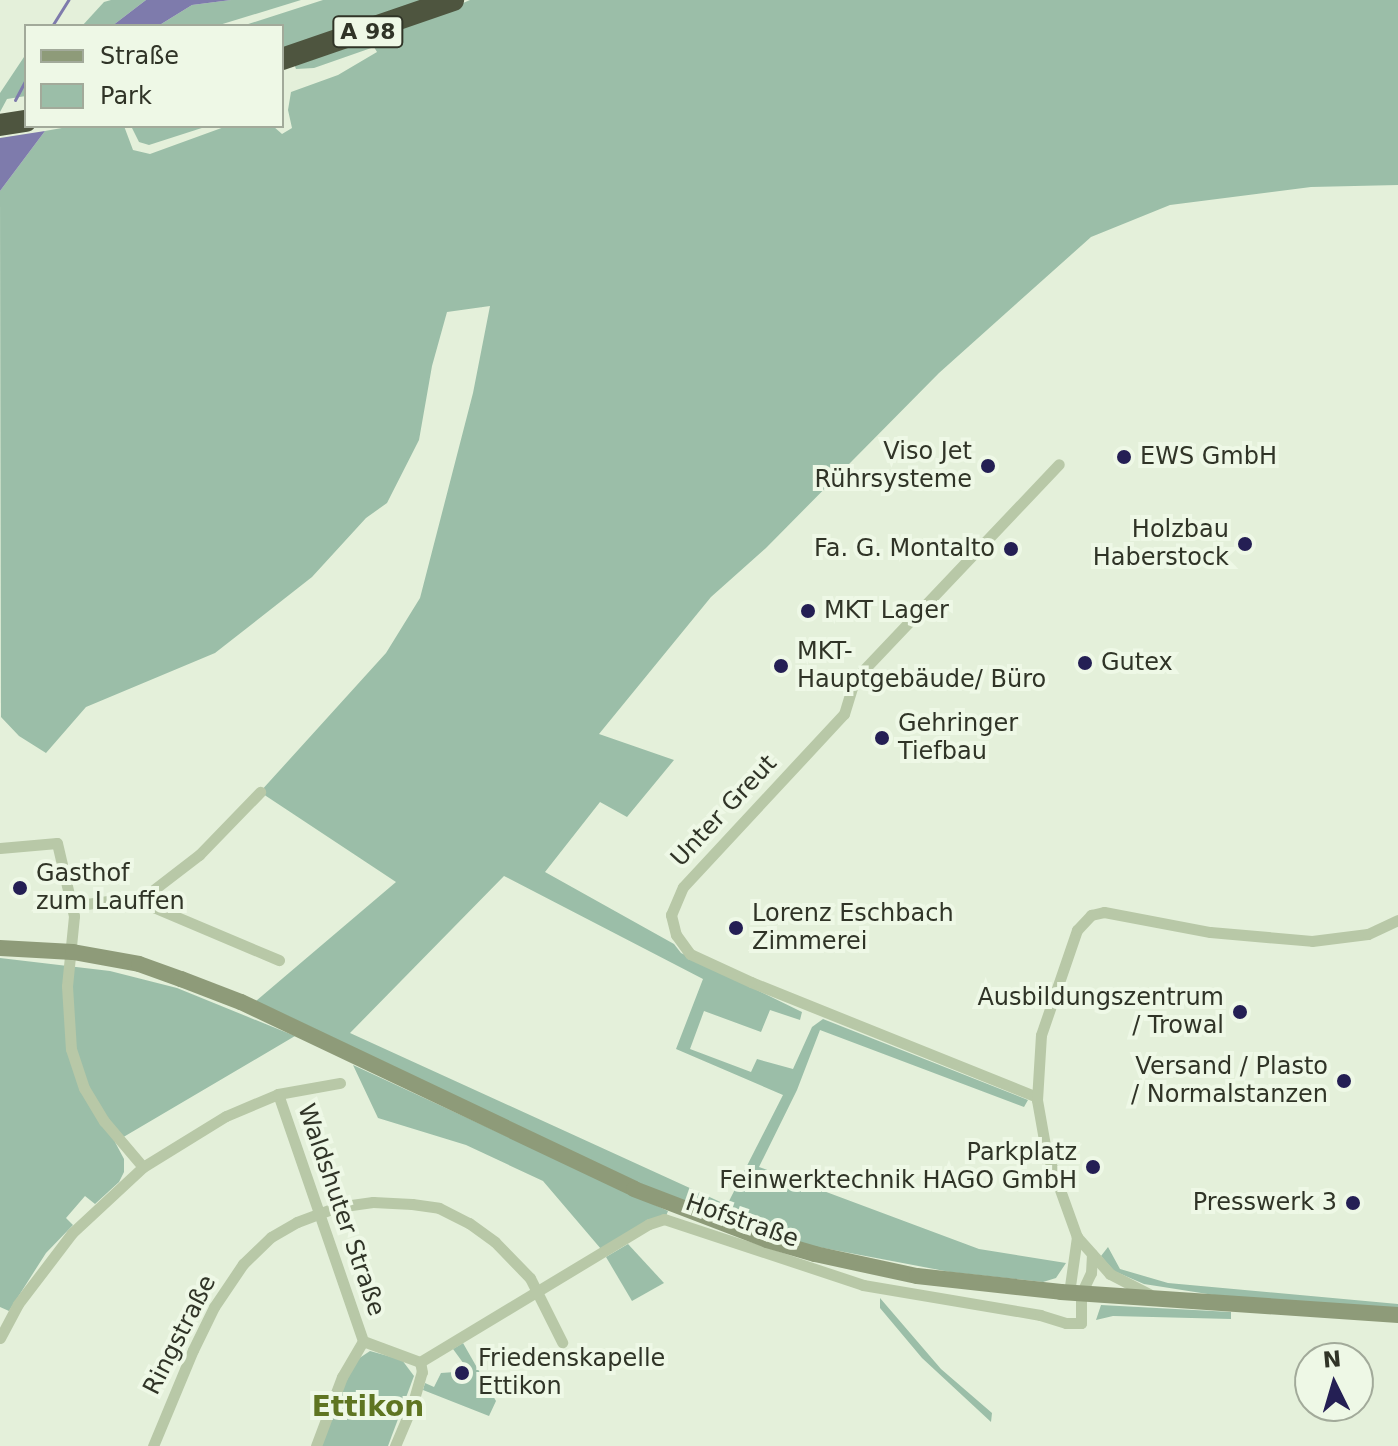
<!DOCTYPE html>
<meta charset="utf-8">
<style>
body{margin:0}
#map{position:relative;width:1398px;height:1446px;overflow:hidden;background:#e4f0da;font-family:"DejaVu Sans",sans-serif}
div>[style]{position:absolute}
.green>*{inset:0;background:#9bbea8}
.water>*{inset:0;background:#7e7bac}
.stream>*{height:3px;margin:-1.5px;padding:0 1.5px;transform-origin:1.5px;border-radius:1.5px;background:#7e7bac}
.street>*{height:11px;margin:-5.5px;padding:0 5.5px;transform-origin:5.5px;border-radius:5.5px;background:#b8c8a7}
.secondary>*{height:16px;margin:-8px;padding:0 8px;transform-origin:8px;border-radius:8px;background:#8e9b79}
.highway>*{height:22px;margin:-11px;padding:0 11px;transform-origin:11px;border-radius:11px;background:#4e553f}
.dots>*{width:22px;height:22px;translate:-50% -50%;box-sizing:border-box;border:4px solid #eef8e6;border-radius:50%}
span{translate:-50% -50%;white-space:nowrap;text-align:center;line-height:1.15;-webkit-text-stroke:8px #eef8e6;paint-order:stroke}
.shield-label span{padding:2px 6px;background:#eef8e6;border:2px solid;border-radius:6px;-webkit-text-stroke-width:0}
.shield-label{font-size:22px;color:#303427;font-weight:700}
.poi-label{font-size:24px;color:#303427}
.right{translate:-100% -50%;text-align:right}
.left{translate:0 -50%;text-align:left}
.street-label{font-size:24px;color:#303427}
.quarter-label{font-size:28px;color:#5f7522;font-weight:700}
.legend{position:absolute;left:24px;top:24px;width:260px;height:104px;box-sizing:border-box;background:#eef8e6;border:2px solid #a2aa9a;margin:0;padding:10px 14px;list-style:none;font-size:24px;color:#303427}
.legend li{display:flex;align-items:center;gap:16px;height:40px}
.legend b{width:40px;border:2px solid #a2aa9a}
.north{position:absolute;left:1294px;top:1342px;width:80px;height:80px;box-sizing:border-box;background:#eef8e6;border:2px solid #a2aa9a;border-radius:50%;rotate:355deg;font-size:22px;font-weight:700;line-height:32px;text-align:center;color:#303427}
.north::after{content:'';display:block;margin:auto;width:28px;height:36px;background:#241f54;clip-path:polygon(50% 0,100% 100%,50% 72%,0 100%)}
</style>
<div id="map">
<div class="green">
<i style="clip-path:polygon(111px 0,146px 0,112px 26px,82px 26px,104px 2px)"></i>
<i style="clip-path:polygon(231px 0,301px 0,216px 26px,158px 26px,192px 5px)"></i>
<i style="clip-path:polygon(323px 0,427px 0,282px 48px,282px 26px,242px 26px)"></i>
<i style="clip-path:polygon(evenodd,470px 0,1398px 0,1398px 185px,1311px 187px,1170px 205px,1091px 237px,939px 373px,766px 548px,711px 597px,599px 734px,674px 760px,627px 817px,600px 802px,545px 872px,674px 944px,681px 953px,802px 1012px,800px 1020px,770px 1010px,761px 1032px,704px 1011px,690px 1049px,751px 1072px,757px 1059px,793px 1069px,812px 1027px,823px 1019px,1028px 1100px,1024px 1107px,820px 1030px,797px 1090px,759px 1167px,979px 1249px,1066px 1263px,1056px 1278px,1043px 1282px,950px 1272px,797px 1243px,681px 1203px,256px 1001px,396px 882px,260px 792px,386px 653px,420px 598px,473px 393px,490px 306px,447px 312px,432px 366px,419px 440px,387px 503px,366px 518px,312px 577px,215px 653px,86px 707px,46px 753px,19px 736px,1px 717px,0 191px,45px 131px,73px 126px,124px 126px,133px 150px,150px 154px,227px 126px,273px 126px,282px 134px,292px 128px,288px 110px,291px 92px,338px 75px,377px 52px,374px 47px,314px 68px,296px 69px,294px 64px,415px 24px,470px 0,504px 876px,703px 979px,676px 1049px,783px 1095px,727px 1205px,350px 1033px,504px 876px)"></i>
<i style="clip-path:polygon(26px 54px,26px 96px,7px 99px,0 112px,0 93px)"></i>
<i style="clip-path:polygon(131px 126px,208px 126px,149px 145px,139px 142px)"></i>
<i style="clip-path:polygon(0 958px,110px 971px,177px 988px,295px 1036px,115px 1142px,124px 1159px,124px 1172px,119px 1182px,95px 1204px,85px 1196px,66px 1218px,73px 1225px,46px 1253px,9px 1311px,0 1307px)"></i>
<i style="clip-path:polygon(353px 1065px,668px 1211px,666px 1216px,601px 1249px,543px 1181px,466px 1145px,378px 1118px)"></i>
<i style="clip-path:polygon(628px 1244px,664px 1283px,632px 1301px,606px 1257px)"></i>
<i style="clip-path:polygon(1108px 1247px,1120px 1269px,1168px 1283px,1398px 1304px,1398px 1309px,1214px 1295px,1144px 1284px,1114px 1271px,1101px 1256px)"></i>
<i style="clip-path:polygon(880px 1298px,941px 1369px,992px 1413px,991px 1422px,922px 1358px,880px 1308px)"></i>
<i style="clip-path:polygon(1101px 1305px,1231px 1312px,1231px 1319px,1113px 1316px,1096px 1320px)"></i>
<i style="clip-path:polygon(463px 1343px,496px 1401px,489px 1416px,423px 1390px,425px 1383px,434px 1387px,441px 1373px,455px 1372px,460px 1379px,468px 1379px,469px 1371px,453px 1349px)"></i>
<i style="clip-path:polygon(370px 1351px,402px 1360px,414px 1376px,388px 1446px,319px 1446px,345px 1381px,358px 1359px)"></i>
</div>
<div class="water">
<i style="clip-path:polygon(146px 0,231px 0,192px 5px,158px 26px,112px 26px)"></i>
<i style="clip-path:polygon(45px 131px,0 191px,0 138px)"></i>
</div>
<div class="stream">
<i style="left:52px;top:26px;width:31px;rotate:-58deg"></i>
<i style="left:15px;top:100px;width:24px;rotate:-62deg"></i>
</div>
<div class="street">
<i style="left:0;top:848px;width:57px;rotate:-5deg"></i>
<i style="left:57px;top:843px;width:75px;rotate:76.9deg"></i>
<i style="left:74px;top:916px;width:70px;rotate:95.7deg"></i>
<i style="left:67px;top:986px;width:63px;rotate:86.4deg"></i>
<i style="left:71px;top:1049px;width:41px;rotate:71.6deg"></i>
<i style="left:84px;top:1088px;width:39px;rotate:59deg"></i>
<i style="left:104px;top:1121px;width:60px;rotate:49.7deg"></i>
<i style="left:139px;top:901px;width:152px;rotate:22.9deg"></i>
<i style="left:72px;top:906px;width:42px;rotate:-8.1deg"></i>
<i style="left:114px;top:900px;width:25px;rotate:2deg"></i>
<i style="left:139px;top:901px;width:76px;rotate:-37.5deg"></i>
<i style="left:199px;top:855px;width:88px;rotate:-45.9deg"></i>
<i style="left:278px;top:1094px;width:261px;rotate:71deg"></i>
<i style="left:1037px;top:1097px;width:308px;rotate:-158.1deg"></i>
<i style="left:751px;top:982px;width:67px;rotate:-155.3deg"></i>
<i style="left:690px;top:954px;width:24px;rotate:-126deg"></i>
<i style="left:676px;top:935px;width:21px;rotate:-104deg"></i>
<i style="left:671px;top:915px;width:30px;rotate:-67deg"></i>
<i style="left:683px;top:887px;width:236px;rotate:-47.1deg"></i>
<i style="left:844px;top:714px;width:37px;rotate:-73deg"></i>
<i style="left:855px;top:679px;width:296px;rotate:-46.5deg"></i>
<i style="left:1069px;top:1293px;width:57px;rotate:-81.9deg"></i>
<i style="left:1149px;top:1294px;width:44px;rotate:-152.9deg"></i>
<i style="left:1110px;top:1274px;width:50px;rotate:-131.7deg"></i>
<i style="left:1077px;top:1237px;width:91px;rotate:-109.8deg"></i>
<i style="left:1046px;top:1151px;width:52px;rotate:-100deg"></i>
<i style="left:1037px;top:1100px;width:65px;rotate:-86.5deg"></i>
<i style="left:1041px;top:1035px;width:111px;rotate:-71.1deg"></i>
<i style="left:1077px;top:930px;width:21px;rotate:-47deg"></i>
<i style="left:1091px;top:915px;width:13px;rotate:-13deg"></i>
<i style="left:1104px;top:912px;width:108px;rotate:10.7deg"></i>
<i style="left:1210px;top:932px;width:102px;rotate:5deg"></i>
<i style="left:1312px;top:941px;width:56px;rotate:-7.1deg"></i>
<i style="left:1368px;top:934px;width:33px;rotate:-25deg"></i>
<i style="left:0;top:1338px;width:38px;rotate:-62deg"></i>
<i style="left:18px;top:1304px;width:89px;rotate:-52.7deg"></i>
<i style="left:72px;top:1233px;width:97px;rotate:-42.9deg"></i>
<i style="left:143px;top:1167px;width:97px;rotate:-31.6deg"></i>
<i style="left:226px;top:1116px;width:56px;rotate:-22.9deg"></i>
<i style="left:278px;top:1094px;width:63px;rotate:-10.1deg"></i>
<i style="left:363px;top:1341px;width:61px;rotate:20.2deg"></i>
<i style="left:420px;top:1362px;width:267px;rotate:-31.1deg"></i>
<i style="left:649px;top:1224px;width:16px;rotate:-18deg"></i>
<i style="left:664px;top:1219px;width:210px;rotate:18.3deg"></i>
<i style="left:863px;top:1285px;width:180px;rotate:9.6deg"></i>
<i style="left:1040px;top:1315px;width:27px;rotate:17deg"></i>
<i style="left:1066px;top:1323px;width:15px"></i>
<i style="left:1081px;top:1323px;width:29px;rotate:-90deg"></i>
<i style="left:1081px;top:1294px;width:23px;rotate:-65deg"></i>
<i style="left:1091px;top:1273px;width:19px;rotate:-87deg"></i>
<i style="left:153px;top:1446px;width:104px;rotate:-67.4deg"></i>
<i style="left:193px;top:1350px;width:48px;rotate:-64deg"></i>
<i style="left:214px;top:1307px;width:52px;rotate:-56deg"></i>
<i style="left:243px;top:1264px;width:39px;rotate:-44deg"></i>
<i style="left:271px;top:1237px;width:30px;rotate:-30deg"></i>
<i style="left:297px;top:1222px;width:43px;rotate:-20.6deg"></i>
<i style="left:337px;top:1207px;width:36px;rotate:-8deg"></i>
<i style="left:373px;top:1202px;width:39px;rotate:3deg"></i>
<i style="left:412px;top:1204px;width:27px;rotate:8deg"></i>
<i style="left:439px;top:1208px;width:34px;rotate:27deg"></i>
<i style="left:469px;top:1223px;width:32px;rotate:36deg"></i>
<i style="left:495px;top:1242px;width:50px;rotate:45.8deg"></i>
<i style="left:530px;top:1278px;width:72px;rotate:63.4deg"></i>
<i style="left:316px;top:1446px;width:74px;rotate:-69.4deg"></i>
<i style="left:342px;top:1377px;width:42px;rotate:-59.7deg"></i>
<i style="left:395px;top:1446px;width:43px;rotate:-67deg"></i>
<i style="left:412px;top:1406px;width:35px;rotate:-74deg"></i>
<i style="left:422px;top:1372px;width:10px;rotate:-101deg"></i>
</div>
<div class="secondary">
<i style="left:0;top:948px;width:73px;rotate:3.1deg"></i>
<i style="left:73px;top:952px;width:67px;rotate:10.3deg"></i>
<i style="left:139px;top:964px;width:45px;rotate:19.7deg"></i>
<i style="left:181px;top:979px;width:64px;rotate:21deg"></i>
<i style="left:241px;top:1002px;width:435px;rotate:25.4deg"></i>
<i style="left:634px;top:1189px;width:142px;rotate:21deg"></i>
<i style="left:767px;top:1240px;width:50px;rotate:16.3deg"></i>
<i style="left:815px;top:1254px;width:104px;rotate:12.2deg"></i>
<i style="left:917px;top:1276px;width:145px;rotate:6.3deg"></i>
<i style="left:1061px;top:1292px;width:338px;rotate:3.9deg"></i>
</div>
<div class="highway">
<i style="left:282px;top:59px;width:181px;rotate:-19deg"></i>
<i style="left:0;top:125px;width:26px;rotate:-9deg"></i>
</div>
<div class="dots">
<i style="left:1124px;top:457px;background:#241f54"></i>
<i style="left:988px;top:466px;background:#241f54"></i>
<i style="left:1245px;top:544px;background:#241f54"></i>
<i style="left:1011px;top:549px;background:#241f54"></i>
<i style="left:808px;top:611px;background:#241f54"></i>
<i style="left:1085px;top:663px;background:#241f54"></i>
<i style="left:781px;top:666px;background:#241f54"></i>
<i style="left:882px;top:738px;background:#241f54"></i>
<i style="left:20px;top:888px;background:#241f54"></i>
<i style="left:736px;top:928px;background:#241f54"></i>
<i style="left:1240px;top:1012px;background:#241f54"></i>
<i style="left:1344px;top:1081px;background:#241f54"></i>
<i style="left:1093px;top:1167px;background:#241f54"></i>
<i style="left:1353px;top:1203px;background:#241f54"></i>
<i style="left:462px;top:1373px;background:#241f54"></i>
</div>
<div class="shield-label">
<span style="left:368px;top:32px">A 98</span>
</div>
<div class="poi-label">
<span class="right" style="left:972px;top:466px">Viso Jet<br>Rührsysteme</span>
<span class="left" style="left:1140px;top:457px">EWS GmbH</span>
<span class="right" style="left:1229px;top:544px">Holzbau<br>Haberstock</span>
<span class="right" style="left:995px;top:549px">Fa. G. Montalto</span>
<span class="left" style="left:824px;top:611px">MKT Lager</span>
<span class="left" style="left:797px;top:666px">MKT-<br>Hauptgebäude/ Büro</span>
<span class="left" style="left:1101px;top:663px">Gutex</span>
<span class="left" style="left:898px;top:738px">Gehringer<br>Tiefbau</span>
<span class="left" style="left:36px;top:888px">Gasthof<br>zum Lauffen</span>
<span class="left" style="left:752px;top:928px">Lorenz Eschbach<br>Zimmerei</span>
<span class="right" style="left:1224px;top:1012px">Ausbildungszentrum<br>/ Trowal</span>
<span class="right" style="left:1328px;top:1081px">Versand / Plasto<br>/ Normalstanzen</span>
<span class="right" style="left:1077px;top:1167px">Parkplatz<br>Feinwerktechnik HAGO GmbH</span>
<span class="right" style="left:1337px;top:1203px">Presswerk 3</span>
<span class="left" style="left:478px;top:1373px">Friedenskapelle<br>Ettikon</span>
</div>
<div class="street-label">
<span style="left:724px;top:811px;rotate:-47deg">Unter Greut</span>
<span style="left:341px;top:1210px;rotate:71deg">Waldshuter Straße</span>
<span style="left:742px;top:1221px;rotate:19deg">Hofstraße</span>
<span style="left:180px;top:1335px;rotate:-63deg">Ringstraße</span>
</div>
<div class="quarter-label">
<span style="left:368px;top:1407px">Ettikon</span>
</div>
<ul class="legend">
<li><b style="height:10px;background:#8e9b79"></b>Straße</li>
<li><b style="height:22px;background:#9bbea8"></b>Park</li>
</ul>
<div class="north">N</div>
</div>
